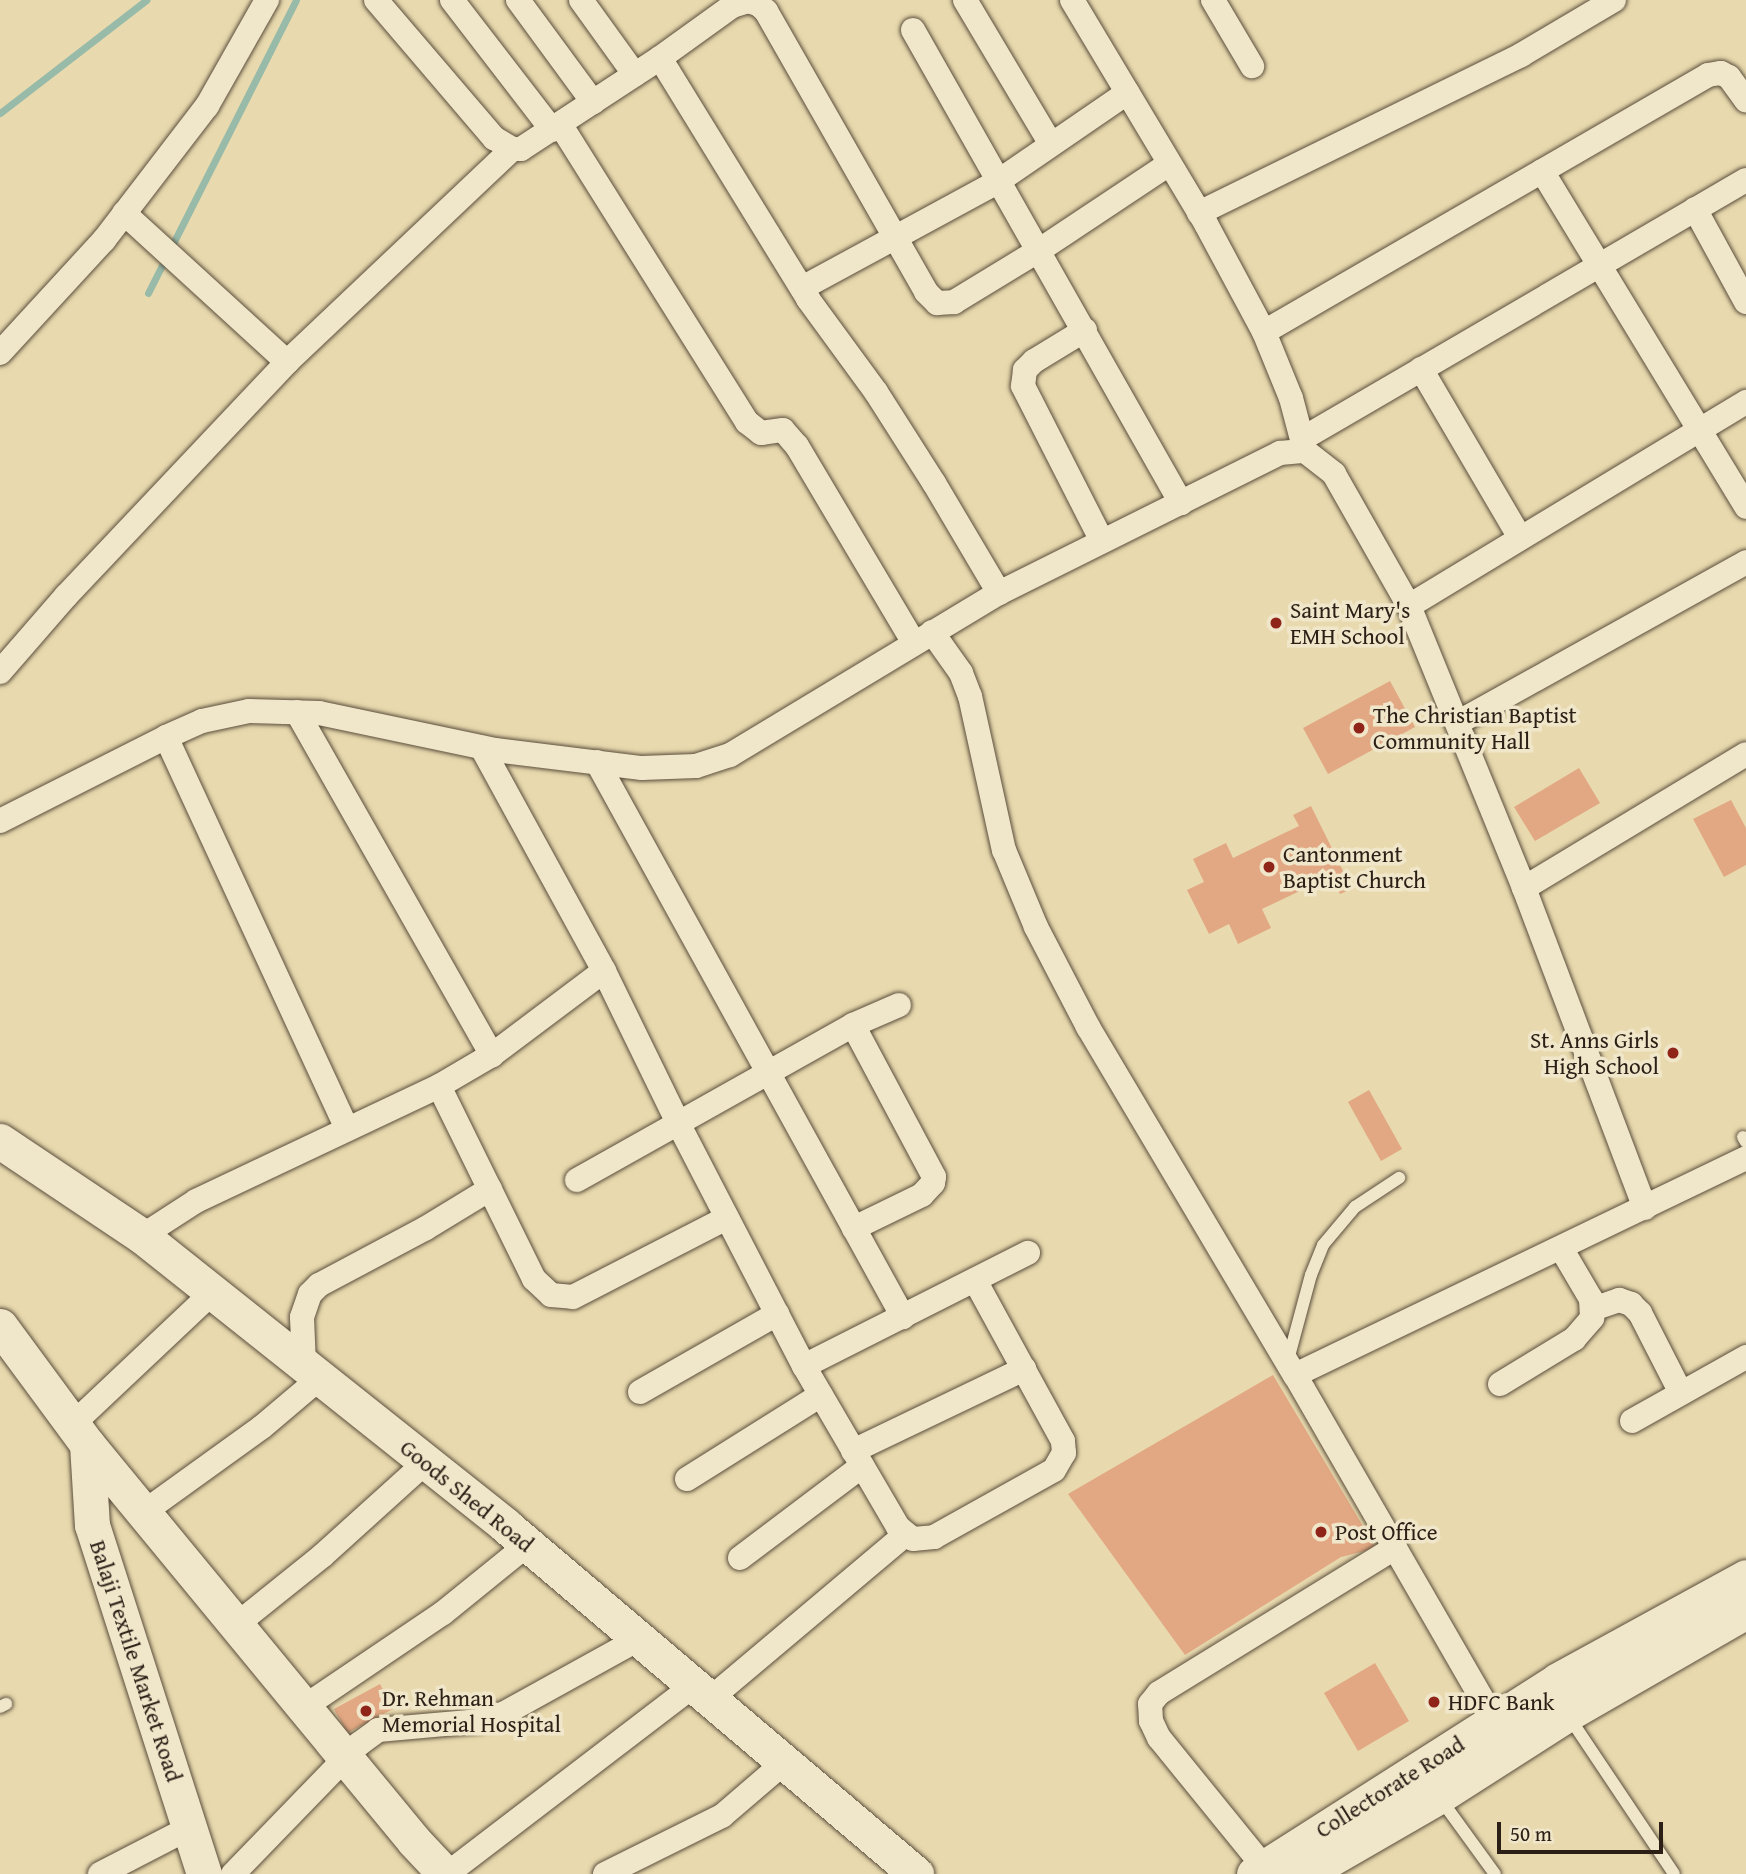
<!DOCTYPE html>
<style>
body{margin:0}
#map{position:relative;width:1746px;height:1874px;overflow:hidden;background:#e8d9ae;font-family:"Gentium Book Plus",serif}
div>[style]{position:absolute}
.stream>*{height:7px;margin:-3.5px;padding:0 3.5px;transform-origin:3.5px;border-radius:3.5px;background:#97baa9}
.building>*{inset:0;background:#e2a883}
.roads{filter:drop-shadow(0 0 2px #5a4e3c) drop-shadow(0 0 2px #5a4e3c)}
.lane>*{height:12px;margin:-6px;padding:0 6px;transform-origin:6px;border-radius:6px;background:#f0e6ca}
.street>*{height:24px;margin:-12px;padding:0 12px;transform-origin:12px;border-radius:12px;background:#f0e6ca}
.secondary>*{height:35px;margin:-17.5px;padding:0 17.5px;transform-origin:17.5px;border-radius:17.5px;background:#f0e6ca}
.dots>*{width:19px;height:19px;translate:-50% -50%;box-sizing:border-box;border:4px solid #f0e6ca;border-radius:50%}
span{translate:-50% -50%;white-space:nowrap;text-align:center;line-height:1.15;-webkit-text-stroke:7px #f0e6ca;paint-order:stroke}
.poi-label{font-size:23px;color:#2b1f16}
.left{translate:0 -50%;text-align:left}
.right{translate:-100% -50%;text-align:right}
.street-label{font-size:23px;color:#2b1f16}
.scale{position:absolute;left:1497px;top:1822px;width:166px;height:32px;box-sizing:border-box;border:4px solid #2b1f16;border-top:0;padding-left:9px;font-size:21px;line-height:24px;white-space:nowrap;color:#2b1f16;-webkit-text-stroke:5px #f0e6ca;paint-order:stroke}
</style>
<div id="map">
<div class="stream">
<i style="left:0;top:113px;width:185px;rotate:-37.7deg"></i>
<i style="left:148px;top:293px;width:328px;rotate:-63.2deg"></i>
</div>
<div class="building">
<i style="clip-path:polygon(1390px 681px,1415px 727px,1328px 774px,1303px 728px)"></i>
<i style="clip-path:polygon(1579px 768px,1600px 803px,1535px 841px,1514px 807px)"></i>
<i style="clip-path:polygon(1731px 800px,1746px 828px,1746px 865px,1724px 877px,1693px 819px)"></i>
<i style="clip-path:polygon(1311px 806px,1352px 889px,1340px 894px,1331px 876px,1262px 909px,1271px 928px,1238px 944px,1229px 924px,1209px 934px,1187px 890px,1204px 882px,1193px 859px,1226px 843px,1233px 858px,1299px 826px,1293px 815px)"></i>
<i style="clip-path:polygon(1369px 1090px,1402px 1149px,1381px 1161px,1348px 1102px)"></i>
<i style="clip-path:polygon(1273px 1375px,1376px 1548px,1341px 1557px,1185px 1655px,1068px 1494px)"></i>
<i style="clip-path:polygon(1375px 1663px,1409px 1721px,1358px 1751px,1324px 1693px)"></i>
<i style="clip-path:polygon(380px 1684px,393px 1709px,347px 1733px,334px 1709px)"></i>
</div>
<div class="roads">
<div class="lane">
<i style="left:1743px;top:1137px;width:6px;rotate:59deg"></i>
<i style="left:1288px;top:1360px;width:88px;rotate:-74.9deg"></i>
<i style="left:1311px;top:1275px;width:32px;rotate:-68deg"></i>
<i style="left:1323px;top:1245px;width:50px;rotate:-49.9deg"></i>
<i style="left:1355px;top:1207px;width:53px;rotate:-33.4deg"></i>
<i style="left:0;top:1707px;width:7px;rotate:-27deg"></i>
<i style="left:1567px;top:1714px;width:192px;rotate:56.2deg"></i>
<i style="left:1439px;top:1797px;width:95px;rotate:54deg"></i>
</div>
<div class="street">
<i style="left:376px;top:0;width:182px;rotate:49.5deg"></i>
<i style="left:494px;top:138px;width:21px;rotate:31deg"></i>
<i style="left:512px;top:149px;width:9px"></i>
<i style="left:521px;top:149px;width:166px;rotate:-33.2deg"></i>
<i style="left:660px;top:58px;width:89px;rotate:-35.8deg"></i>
<i style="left:732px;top:6px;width:17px;rotate:-17deg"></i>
<i style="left:748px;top:1px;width:10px;rotate:17deg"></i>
<i style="left:758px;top:4px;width:11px;rotate:41deg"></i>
<i style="left:766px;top:11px;width:323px;rotate:60.3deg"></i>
<i style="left:926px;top:292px;width:16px;rotate:45deg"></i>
<i style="left:937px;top:303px;width:17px;rotate:-3deg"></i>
<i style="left:954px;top:302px;width:98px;rotate:-31.3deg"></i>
<i style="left:1038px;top:251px;width:157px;rotate:-33.6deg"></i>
<i style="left:452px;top:0;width:164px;rotate:52.4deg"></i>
<i style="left:518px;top:0;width:127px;rotate:53.7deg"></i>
<i style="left:581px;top:0;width:92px;rotate:54.2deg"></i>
<i style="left:965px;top:0;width:168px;rotate:59.2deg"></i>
<i style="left:1072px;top:0;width:261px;rotate:59.1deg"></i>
<i style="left:1206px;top:224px;width:123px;rotate:61.8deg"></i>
<i style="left:1264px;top:332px;width:71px;rotate:67.8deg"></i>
<i style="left:1291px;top:398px;width:55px;rotate:75.2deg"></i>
<i style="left:1213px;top:0;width:77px;rotate:59.4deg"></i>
<i style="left:913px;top:30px;width:544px;rotate:60.46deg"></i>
<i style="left:660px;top:58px;width:283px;rotate:58.4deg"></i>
<i style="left:808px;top:299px;width:115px;rotate:53.8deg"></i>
<i style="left:876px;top:392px;width:108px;rotate:57.5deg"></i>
<i style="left:934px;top:483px;width:128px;rotate:59.4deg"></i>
<i style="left:560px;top:124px;width:352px;rotate:57.9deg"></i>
<i style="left:747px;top:422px;width:18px;rotate:38deg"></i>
<i style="left:761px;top:433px;width:22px;rotate:-8deg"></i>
<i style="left:783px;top:430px;width:21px;rotate:49deg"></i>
<i style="left:797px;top:446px;width:229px;rotate:59.3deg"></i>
<i style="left:1542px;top:171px;width:393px;rotate:58.7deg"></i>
<i style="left:1695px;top:209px;width:106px;rotate:61.3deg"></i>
<i style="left:124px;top:213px;width:221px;rotate:42.4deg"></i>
<i style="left:1199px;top:213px;width:359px;rotate:-26.1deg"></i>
<i style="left:1521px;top:55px;width:108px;rotate:-30.6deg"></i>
<i style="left:802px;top:288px;width:222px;rotate:-28.5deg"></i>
<i style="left:997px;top:182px;width:158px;rotate:-34.4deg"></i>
<i style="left:1085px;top:330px;width:60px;rotate:148.7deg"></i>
<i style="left:1034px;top:361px;width:13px;rotate:135deg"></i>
<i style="left:1025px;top:370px;width:16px;rotate:97deg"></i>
<i style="left:1023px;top:386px;width:174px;rotate:63deg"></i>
<i style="left:1264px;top:332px;width:513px;rotate:-30.06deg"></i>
<i style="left:1708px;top:75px;width:13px;rotate:-9deg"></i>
<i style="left:1721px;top:73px;width:9px;rotate:27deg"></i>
<i style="left:1729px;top:77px;width:29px;rotate:54deg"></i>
<i style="left:0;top:353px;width:154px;rotate:-47.4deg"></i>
<i style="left:104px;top:240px;width:169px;rotate:-52.5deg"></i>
<i style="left:207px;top:106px;width:122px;rotate:-60.5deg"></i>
<i style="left:1421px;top:369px;width:196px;rotate:59.6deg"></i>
<i style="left:1302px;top:439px;width:514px;rotate:-30.26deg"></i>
<i style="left:1409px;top:606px;width:394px;rotate:-31.2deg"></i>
<i style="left:932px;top:632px;width:50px;rotate:54.7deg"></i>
<i style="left:961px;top:673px;width:25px;rotate:69deg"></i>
<i style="left:970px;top:696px;width:158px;rotate:77.6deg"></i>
<i style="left:1004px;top:850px;width:83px;rotate:67.4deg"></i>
<i style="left:1036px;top:927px;width:113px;rotate:62.5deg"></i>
<i style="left:1088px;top:1027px;width:405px;rotate:59.3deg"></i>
<i style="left:1295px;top:1375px;width:398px;rotate:60deg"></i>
<i style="left:0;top:672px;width:101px;rotate:-49deg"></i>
<i style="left:66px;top:596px;width:322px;rotate:-46.6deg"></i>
<i style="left:287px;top:362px;width:310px;rotate:-43.4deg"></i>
<i style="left:297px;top:712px;width:395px;rotate:60.4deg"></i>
<i style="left:1459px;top:722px;width:329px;rotate:-29.1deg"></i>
<i style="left:166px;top:737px;width:432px;rotate:65.2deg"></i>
<i style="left:482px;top:748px;width:254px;rotate:61.3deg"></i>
<i style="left:604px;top:971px;width:171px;rotate:64deg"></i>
<i style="left:679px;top:1125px;width:271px;rotate:62.6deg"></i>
<i style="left:804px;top:1366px;width:186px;rotate:59.7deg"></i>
<i style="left:898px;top:1527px;width:19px;rotate:39deg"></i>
<i style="left:913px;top:1539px;width:21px;rotate:-5deg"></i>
<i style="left:934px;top:1537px;width:137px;rotate:-29.2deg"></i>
<i style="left:1054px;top:1470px;width:20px;rotate:-60deg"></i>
<i style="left:1064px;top:1453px;width:12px;rotate:-95deg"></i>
<i style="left:1063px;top:1441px;width:181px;rotate:-118.7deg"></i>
<i style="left:597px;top:762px;width:634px;rotate:61.13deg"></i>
<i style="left:0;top:821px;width:186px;rotate:-26.8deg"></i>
<i style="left:166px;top:737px;width:39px;rotate:-24deg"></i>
<i style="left:202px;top:721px;width:48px;rotate:-12deg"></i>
<i style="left:249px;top:711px;width:70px;rotate:1.6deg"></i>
<i style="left:319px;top:713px;width:180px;rotate:11.9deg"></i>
<i style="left:495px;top:750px;width:148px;rotate:7deg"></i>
<i style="left:642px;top:768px;width:54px;rotate:-2.1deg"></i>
<i style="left:696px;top:766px;width:36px;rotate:-18deg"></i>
<i style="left:730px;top:755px;width:314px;rotate:-31.1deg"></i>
<i style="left:999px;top:593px;width:314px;rotate:-26.5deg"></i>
<i style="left:1280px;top:453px;width:25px;rotate:-5deg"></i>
<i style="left:1305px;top:451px;width:37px;rotate:38deg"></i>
<i style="left:1334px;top:474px;width:152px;rotate:60.4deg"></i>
<i style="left:1409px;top:606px;width:305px;rotate:67.8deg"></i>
<i style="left:1524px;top:888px;width:342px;rotate:69.3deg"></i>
<i style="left:1524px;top:888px;width:259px;rotate:-31.1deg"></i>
<i style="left:853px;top:1025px;width:172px;rotate:61.9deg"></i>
<i style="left:934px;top:1177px;width:6px;rotate:99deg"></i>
<i style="left:933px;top:1183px;width:16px;rotate:133deg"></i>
<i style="left:922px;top:1195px;width:76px;rotate:154.1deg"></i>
<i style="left:439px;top:1086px;width:215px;rotate:63.8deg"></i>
<i style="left:534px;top:1279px;width:23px;rotate:43deg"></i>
<i style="left:551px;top:1295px;width:22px;rotate:5deg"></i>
<i style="left:573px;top:1297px;width:173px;rotate:-27.2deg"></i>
<i style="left:577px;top:1180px;width:317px;rotate:-29.3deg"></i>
<i style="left:853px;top:1025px;width:50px;rotate:-23.5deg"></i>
<i style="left:142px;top:1236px;width:64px;rotate:-32.9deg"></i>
<i style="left:196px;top:1201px;width:269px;rotate:-25.3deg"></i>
<i style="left:439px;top:1086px;width:61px;rotate:-30.3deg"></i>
<i style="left:492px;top:1055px;width:140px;rotate:-36.9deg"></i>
<i style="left:1593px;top:1309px;width:28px;rotate:-19deg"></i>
<i style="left:1619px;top:1300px;width:13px;rotate:18deg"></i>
<i style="left:1631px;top:1304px;width:13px;rotate:45deg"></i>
<i style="left:1640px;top:1313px;width:90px;rotate:62.9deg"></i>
<i style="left:304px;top:1365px;width:48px;rotate:-92.4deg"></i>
<i style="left:302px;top:1317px;width:24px;rotate:-71deg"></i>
<i style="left:310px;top:1294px;width:13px;rotate:-45deg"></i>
<i style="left:319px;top:1285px;width:121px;rotate:-28deg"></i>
<i style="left:426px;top:1228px;width:75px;rotate:-31.4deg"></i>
<i style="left:804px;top:1366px;width:251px;rotate:-26.8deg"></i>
<i style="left:1295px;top:1375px;width:500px;rotate:-25.69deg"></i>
<i style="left:1500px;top:1384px;width:87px;rotate:-31.3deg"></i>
<i style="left:1574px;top:1339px;width:28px;rotate:-49deg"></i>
<i style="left:1592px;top:1318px;width:19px;rotate:-93deg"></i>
<i style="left:1591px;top:1299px;width:59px;rotate:-120.5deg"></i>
<i style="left:640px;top:1392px;width:158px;rotate:-29.7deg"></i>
<i style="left:1632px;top:1421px;width:131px;rotate:-29.3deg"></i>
<i style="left:73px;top:1424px;width:192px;rotate:-43.3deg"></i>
<i style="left:853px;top:1451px;width:190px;rotate:-25.6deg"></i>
<i style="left:687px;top:1479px;width:158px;rotate:-32.1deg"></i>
<i style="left:144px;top:1512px;width:145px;rotate:-35.8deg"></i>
<i style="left:262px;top:1427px;width:76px;rotate:-40.2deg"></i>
<i style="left:740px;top:1558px;width:153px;rotate:-37deg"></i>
<i style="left:236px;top:1625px;width:110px;rotate:-38.7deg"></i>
<i style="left:322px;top:1556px;width:140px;rotate:-42.1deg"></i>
<i style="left:710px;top:1699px;width:255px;rotate:-40.1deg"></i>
<i style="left:304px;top:1707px;width:168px;rotate:-34.1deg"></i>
<i style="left:443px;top:1613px;width:108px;rotate:-39deg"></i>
<i style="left:1264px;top:1867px;width:166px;rotate:-129.1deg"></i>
<i style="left:1159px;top:1738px;width:19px;rotate:-115deg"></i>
<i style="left:1151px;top:1721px;width:17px;rotate:-93deg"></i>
<i style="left:1150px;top:1704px;width:14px;rotate:-51deg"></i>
<i style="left:1159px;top:1693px;width:277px;rotate:-31.6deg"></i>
<i style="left:100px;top:1874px;width:100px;rotate:-27.3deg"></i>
<i style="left:233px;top:1874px;width:181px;rotate:-45.9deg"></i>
<i style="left:359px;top:1744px;width:24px;rotate:-36deg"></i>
<i style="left:378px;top:1730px;width:100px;rotate:-5.1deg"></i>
<i style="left:478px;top:1721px;width:26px;rotate:-16deg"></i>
<i style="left:503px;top:1714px;width:155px;rotate:-28.9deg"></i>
<i style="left:447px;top:1874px;width:311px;rotate:-37.4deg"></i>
<i style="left:605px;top:1874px;width:131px;rotate:-26.4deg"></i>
<i style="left:722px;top:1816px;width:83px;rotate:-40.6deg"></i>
</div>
<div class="secondary">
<i style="left:0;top:1141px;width:171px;rotate:33.8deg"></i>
<i style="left:142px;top:1236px;width:465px;rotate:38.5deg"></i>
<i style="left:506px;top:1526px;width:538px;rotate:40.32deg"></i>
<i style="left:0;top:1326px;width:147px;rotate:53.6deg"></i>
<i style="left:87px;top:1444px;width:514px;rotate:50.52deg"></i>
<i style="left:414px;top:1841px;width:45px;rotate:46.8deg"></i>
<i style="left:87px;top:1444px;width:81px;rotate:86.5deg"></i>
<i style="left:92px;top:1525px;width:367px;rotate:72.2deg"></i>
<i style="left:1254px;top:1874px;width:361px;rotate:-32.5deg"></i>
<i style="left:1558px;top:1680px;width:214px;rotate:-28.7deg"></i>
<i style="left:1304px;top:1874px;width:156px;rotate:-30deg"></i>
<i style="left:1439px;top:1796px;width:152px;rotate:-32.6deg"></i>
<i style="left:1567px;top:1714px;width:207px;rotate:-29.9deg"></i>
</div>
</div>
<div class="dots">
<i style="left:1276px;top:623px;background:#8f2418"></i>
<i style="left:1359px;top:728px;background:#8f2418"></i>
<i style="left:1269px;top:867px;background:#8f2418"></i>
<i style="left:1673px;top:1053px;background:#8f2418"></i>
<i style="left:1321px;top:1532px;background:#8f2418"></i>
<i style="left:1434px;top:1702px;background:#8f2418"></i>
<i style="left:366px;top:1711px;background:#8f2418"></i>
</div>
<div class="poi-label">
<span class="left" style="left:1290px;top:623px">Saint Mary's<br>EMH School</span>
<span class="left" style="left:1373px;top:728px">The Christian Baptist<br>Community Hall</span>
<span class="left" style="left:1283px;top:867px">Cantonment<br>Baptist Church</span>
<span class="right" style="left:1659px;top:1053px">St. Anns Girls<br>High School</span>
<span class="left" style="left:1335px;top:1532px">Post Office</span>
<span class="left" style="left:382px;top:1711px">Dr. Rehman<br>Memorial Hospital</span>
<span class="left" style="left:1448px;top:1702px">HDFC Bank</span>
</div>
<div class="street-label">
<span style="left:467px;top:1496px;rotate:39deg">Goods Shed Road</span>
<span style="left:136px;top:1661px;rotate:72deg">Balaji Textile Market Road</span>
<span style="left:1390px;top:1787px;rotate:-32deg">Collectorate Road</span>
</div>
<div class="scale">50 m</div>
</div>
